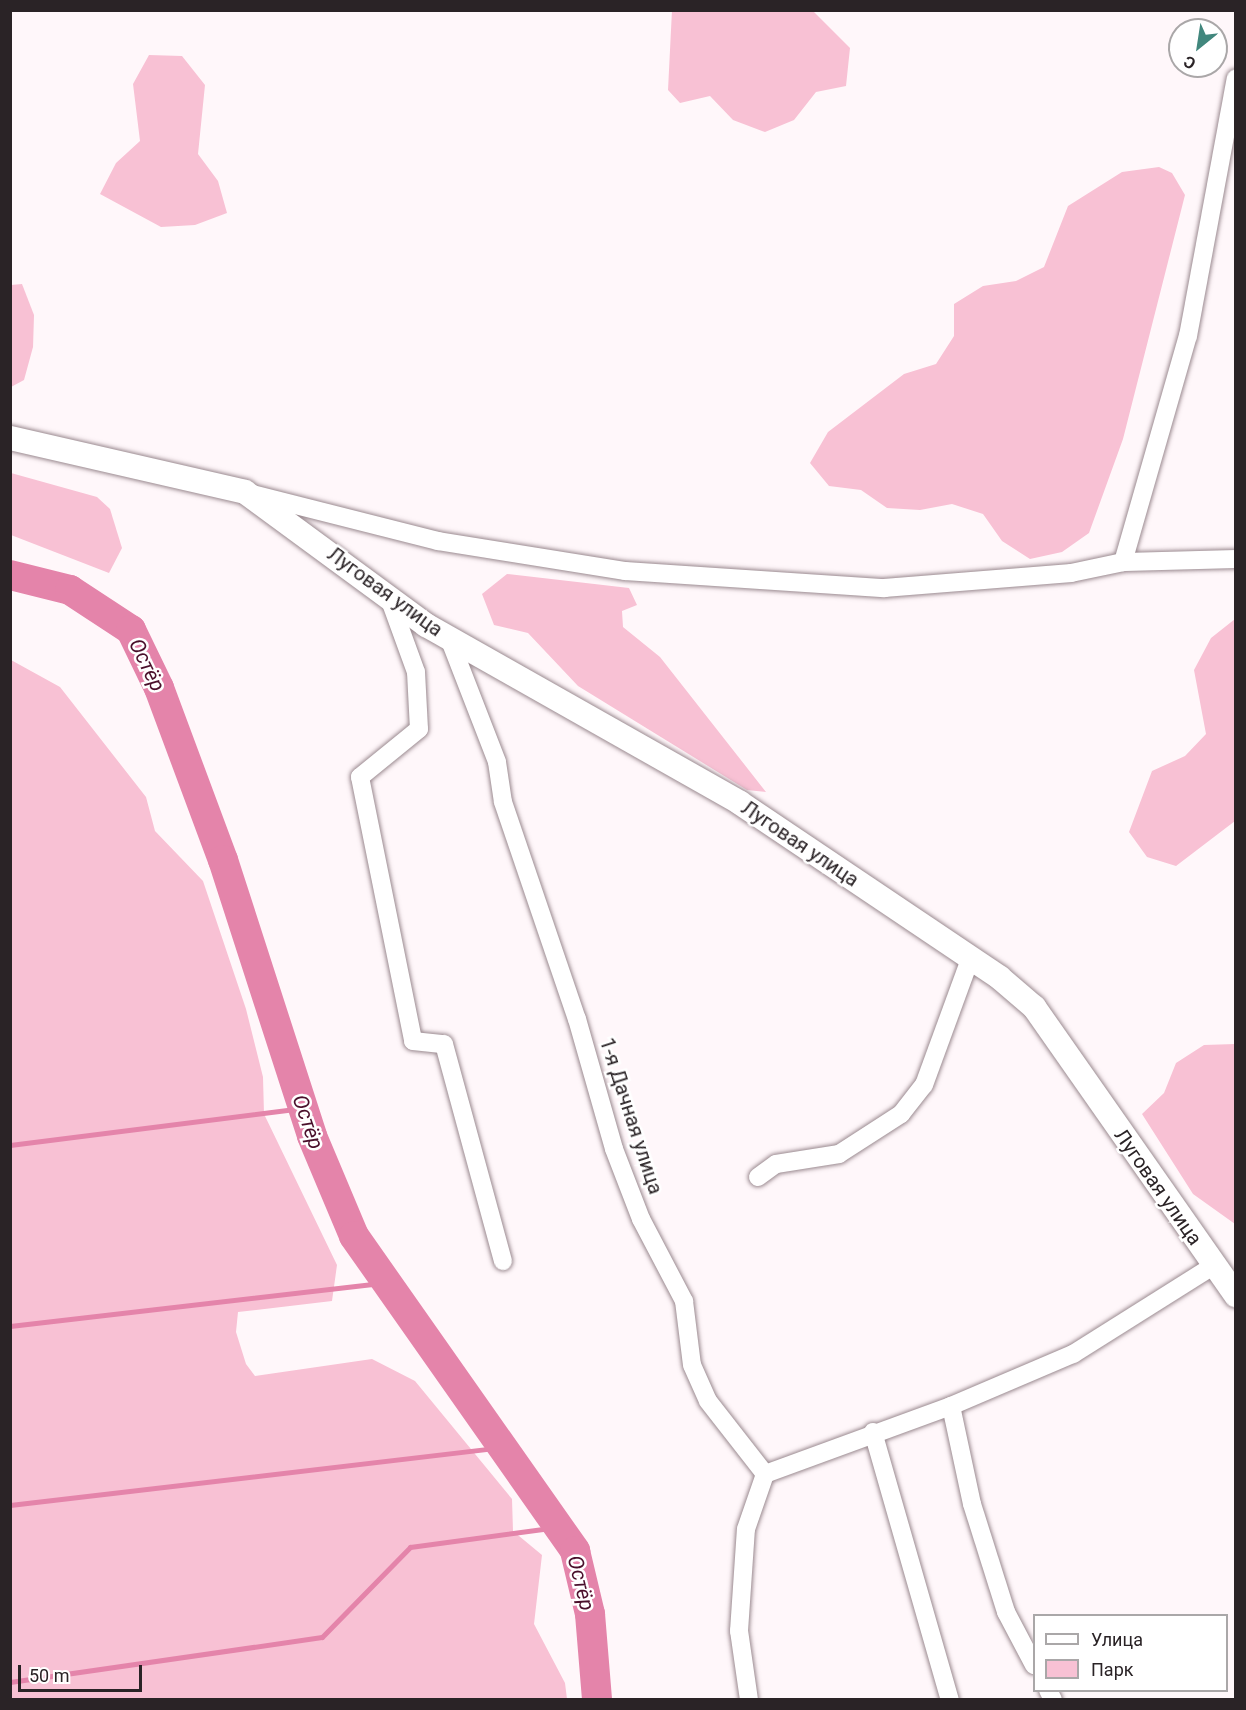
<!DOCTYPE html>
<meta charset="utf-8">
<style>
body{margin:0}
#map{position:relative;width:1246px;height:1710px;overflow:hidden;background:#fff7fa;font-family:Roboto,sans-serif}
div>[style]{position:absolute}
.green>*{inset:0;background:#f8c1d4}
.stream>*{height:5px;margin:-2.5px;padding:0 2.5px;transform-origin:2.5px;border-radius:2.5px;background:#e484aa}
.river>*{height:30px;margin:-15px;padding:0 15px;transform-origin:15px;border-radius:15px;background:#e484aa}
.roads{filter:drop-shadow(0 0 2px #9b8a90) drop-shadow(0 0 2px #9b8a90)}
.street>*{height:18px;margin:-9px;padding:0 9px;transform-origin:9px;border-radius:9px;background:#fff}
.secondary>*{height:24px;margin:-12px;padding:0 12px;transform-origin:12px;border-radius:12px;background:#fff}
span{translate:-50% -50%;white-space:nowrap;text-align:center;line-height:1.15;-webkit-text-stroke:5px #fff;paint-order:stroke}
.street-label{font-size:20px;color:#2a2326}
.water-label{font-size:21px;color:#4a0f2b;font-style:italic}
.frame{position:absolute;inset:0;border:12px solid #2a2326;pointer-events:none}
.legend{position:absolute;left:1033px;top:1614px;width:195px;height:78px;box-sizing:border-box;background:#fff;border:2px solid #aaa7a8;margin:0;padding:8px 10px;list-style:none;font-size:18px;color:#2a2326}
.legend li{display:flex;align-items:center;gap:12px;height:30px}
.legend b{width:30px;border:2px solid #aaa7a8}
.north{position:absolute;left:1168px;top:18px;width:60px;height:60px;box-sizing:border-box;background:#fff;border:2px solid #aaa7a8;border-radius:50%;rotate:210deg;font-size:16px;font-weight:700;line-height:24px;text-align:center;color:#2a2326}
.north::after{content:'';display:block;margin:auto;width:21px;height:27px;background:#41877d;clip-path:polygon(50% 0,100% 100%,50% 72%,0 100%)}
.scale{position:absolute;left:18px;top:1665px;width:124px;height:27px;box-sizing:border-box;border:3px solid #2a2326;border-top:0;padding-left:8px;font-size:18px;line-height:21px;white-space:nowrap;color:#2a2326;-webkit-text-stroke:4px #fff;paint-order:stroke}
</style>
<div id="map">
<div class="green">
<i style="clip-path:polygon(672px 10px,813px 11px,850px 48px,846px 86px,816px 92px,794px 120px,765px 132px,733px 120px,710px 96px,680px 103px,668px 90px)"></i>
<i style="clip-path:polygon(149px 55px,182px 56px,205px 85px,198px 154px,218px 181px,227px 213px,195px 225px,161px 227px,100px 194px,116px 163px,140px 141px,133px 84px)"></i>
<i style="clip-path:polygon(1159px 167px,1172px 173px,1185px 195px,1123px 439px,1089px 533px,1062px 552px,1030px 559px,1002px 541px,983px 514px,952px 504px,920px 510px,887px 508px,861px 490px,829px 486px,810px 463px,828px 432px,904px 374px,936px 364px,954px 336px,954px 304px,983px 286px,1016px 281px,1044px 267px,1068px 206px,1122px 172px)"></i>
<i style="clip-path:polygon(22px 284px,34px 315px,33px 347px,24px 380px,11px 387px,11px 285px)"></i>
<i style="clip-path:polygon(11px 473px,97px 497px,110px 509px,122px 548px,109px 573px,11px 535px)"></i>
<i style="clip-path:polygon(507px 574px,629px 588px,637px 605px,622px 611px,623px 627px,660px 657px,766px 792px,747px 790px,578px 686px,528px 633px,494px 625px,482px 594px)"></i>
<i style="clip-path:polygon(1235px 619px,1235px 821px,1176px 866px,1147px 857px,1129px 832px,1152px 771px,1185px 756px,1206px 734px,1194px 670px,1211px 638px)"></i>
<i style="clip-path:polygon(11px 660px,60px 687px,146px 797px,155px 831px,203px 881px,246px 1009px,263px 1077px,264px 1114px,337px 1265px,332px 1301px,238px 1312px,236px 1332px,246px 1364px,255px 1376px,372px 1359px,415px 1381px,512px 1499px,513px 1531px,542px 1555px,534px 1624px,565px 1683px,567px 1699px,11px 1699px)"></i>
<i style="clip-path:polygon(1235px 1044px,1236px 1044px,1235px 1224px,1193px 1194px,1142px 1114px,1164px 1093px,1176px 1063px,1204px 1045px)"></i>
</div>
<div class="stream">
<i style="left:10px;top:1145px;width:295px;rotate:-7.2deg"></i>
<i style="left:10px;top:1326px;width:376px;rotate:-6.6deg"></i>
<i style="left:10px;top:1505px;width:494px;rotate:-6.7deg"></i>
<i style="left:10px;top:1682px;width:315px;rotate:-8.2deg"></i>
<i style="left:322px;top:1637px;width:126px;rotate:-45.6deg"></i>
<i style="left:410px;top:1547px;width:149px;rotate:-7.7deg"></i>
</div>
<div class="river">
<i style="left:10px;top:575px;width:62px;rotate:14deg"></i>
<i style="left:70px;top:590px;width:73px;rotate:33.3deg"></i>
<i style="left:131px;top:630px;width:64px;rotate:64.2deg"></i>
<i style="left:159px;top:688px;width:184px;rotate:69.6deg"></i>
<i style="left:223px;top:860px;width:290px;rotate:72.1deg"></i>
<i style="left:312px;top:1136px;width:108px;rotate:67.2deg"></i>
<i style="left:354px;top:1236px;width:385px;rotate:54.9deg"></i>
<i style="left:575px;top:1551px;width:65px;rotate:76.6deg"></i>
<i style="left:590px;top:1614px;width:86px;rotate:85.3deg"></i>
</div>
<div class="roads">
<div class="street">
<i style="left:252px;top:494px;width:192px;rotate:14.2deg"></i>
<i style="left:438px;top:541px;width:189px;rotate:9.1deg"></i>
<i style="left:625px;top:571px;width:260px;rotate:3.8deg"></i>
<i style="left:884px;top:588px;width:188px;rotate:-4.6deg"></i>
<i style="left:1071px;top:573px;width:53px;rotate:-11.9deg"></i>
<i style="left:1123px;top:562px;width:113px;rotate:-1.5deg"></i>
<i style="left:1123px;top:562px;width:235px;rotate:-74deg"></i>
<i style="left:1188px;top:336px;width:262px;rotate:-79.5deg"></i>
<i style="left:388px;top:595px;width:82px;rotate:70deg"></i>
<i style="left:416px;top:672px;width:57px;rotate:87deg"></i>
<i style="left:419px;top:729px;width:76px;rotate:140.9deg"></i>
<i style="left:360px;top:777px;width:269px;rotate:78.6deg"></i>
<i style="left:413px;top:1041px;width:31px;rotate:6deg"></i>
<i style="left:444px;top:1044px;width:225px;rotate:74.8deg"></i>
<i style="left:449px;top:638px;width:133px;rotate:68.8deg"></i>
<i style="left:497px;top:762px;width:40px;rotate:81.5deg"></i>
<i style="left:503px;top:802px;width:229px;rotate:71.2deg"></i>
<i style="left:577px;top:1019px;width:135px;rotate:74.1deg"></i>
<i style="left:614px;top:1149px;width:75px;rotate:68.9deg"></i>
<i style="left:641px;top:1219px;width:93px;rotate:62.3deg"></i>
<i style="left:684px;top:1301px;width:64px;rotate:82.9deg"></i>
<i style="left:692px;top:1365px;width:39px;rotate:66deg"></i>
<i style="left:708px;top:1401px;width:93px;rotate:52deg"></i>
<i style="left:758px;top:1177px;width:22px;rotate:-36deg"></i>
<i style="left:776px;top:1164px;width:64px;rotate:-9deg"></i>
<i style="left:839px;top:1154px;width:74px;rotate:-32.8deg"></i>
<i style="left:901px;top:1114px;width:37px;rotate:-52deg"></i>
<i style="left:924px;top:1085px;width:134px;rotate:-69.9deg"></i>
<i style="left:951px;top:1406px;width:100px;rotate:77.9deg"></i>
<i style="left:972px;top:1504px;width:113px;rotate:72.5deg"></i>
<i style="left:1006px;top:1612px;width:60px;rotate:62.2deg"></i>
<i style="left:873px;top:1432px;width:279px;rotate:74deg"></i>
<i style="left:765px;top:1474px;width:198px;rotate:-20.1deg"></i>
<i style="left:951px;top:1406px;width:133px;rotate:-23.1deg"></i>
<i style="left:1073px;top:1354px;width:165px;rotate:-32.2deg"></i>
<i style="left:1048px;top:1690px;width:11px;rotate:63deg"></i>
<i style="left:749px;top:1700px;width:70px;rotate:-98.2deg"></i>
<i style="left:739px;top:1631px;width:102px;rotate:-86.1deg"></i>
<i style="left:746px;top:1529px;width:58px;rotate:-70.9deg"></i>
</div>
<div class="secondary">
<i style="left:10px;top:438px;width:241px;rotate:12.9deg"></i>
<i style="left:245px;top:492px;width:225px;rotate:36.3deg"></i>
<i style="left:426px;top:625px;width:361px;rotate:29.5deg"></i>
<i style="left:740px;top:803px;width:313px;rotate:33.9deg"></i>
<i style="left:1000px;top:978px;width:45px;rotate:40.5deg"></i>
<i style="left:1034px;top:1007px;width:352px;rotate:55deg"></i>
</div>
</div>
<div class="street-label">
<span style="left:385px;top:592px;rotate:36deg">Луговая улица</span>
<span style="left:800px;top:844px;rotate:34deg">Луговая улица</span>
<span style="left:631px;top:1116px;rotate:72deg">1-я Дачная улица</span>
<span style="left:1158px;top:1187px;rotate:55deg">Луговая улица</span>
</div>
<div class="water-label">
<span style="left:147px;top:665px;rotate:64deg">Остёр</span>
<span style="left:308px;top:1122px;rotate:71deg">Остёр</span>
<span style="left:581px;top:1583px;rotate:76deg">Остёр</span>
</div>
<div class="frame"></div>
<ul class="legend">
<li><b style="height:8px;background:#fff"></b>Улица</li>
<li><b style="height:16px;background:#f8c1d4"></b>Парк</li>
</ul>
<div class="north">С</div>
<div class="scale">50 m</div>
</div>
